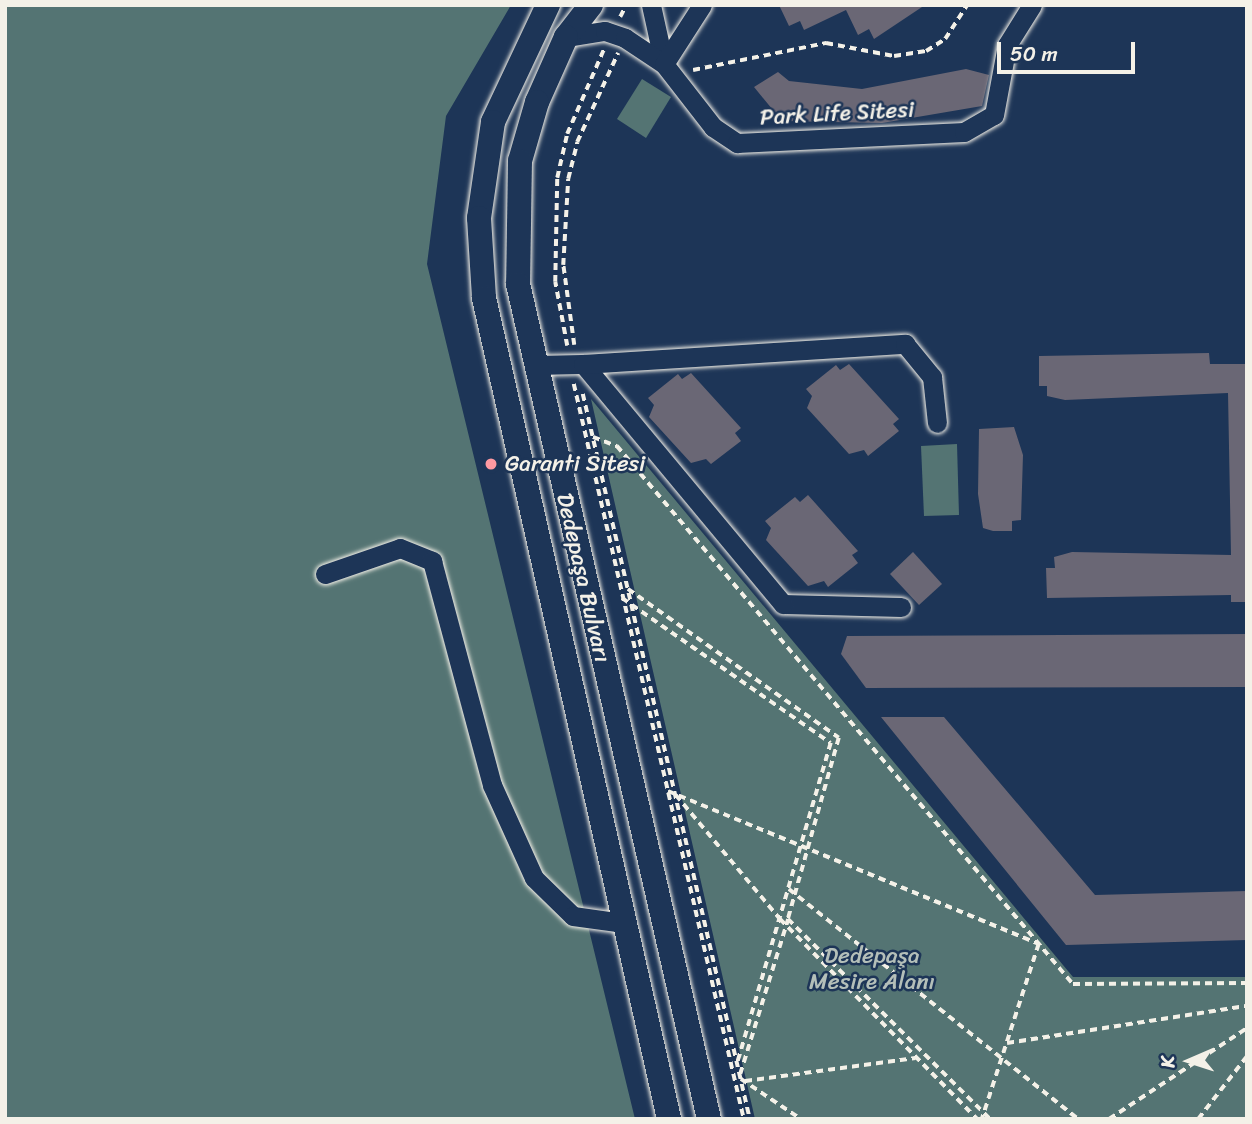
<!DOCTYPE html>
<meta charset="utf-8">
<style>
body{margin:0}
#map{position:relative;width:1252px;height:1124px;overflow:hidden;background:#1d3557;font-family:Sriracha,sans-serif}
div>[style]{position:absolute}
.green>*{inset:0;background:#547473}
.building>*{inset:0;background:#6a6775}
.path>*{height:3.5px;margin-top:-1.75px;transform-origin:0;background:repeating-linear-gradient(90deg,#f4f1e8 0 7px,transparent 0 12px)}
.roads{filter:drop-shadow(0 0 2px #f4f1e8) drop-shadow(0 0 2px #f4f1e8)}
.minor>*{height:19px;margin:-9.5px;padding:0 9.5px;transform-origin:9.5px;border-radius:9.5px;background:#1d3557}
.major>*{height:24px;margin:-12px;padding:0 12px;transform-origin:12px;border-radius:12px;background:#1d3557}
.dots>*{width:19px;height:19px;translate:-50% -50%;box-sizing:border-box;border:4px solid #1d3557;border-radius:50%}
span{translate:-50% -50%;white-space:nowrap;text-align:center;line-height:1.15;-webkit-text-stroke:5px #1d3557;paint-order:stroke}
.street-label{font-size:23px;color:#f4f1e8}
.poi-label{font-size:23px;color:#f4f1e8}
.left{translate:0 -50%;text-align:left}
.park-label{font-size:23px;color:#b4bfb9}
.frame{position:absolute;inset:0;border:7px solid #f4f1e8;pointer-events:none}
.north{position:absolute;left:1154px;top:1026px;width:70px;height:70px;-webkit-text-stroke:5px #1d3557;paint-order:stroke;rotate:267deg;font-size:19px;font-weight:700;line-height:28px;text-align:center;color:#f4f1e8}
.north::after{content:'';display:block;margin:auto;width:24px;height:32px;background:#f4f1e8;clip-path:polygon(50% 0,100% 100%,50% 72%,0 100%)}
.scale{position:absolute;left:997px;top:42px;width:138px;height:32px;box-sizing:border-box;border:4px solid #f4f1e8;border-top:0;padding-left:9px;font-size:21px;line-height:24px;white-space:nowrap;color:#f4f1e8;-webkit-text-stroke:5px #1d3557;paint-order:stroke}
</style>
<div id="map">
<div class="green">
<i style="clip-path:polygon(5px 5px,511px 5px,446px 116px,427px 264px,635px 1119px,5px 1119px)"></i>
<i style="clip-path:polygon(642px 79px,671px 97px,646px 138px,617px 119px)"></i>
<i style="clip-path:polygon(591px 399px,1073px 977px,1247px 977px,1247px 1119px,755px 1119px)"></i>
<i style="clip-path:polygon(957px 444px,959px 515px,924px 516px,921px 446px)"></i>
</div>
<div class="building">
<i style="clip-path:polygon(779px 5px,925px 5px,874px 39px,869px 29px,858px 35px,846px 10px,804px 30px,800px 21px,789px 26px)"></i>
<i style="clip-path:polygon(966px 69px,989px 75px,982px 106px,882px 123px,782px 121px,754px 87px,778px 72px,789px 81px,862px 89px)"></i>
<i style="clip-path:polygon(1209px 353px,1210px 364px,1247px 364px,1247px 602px,1231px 602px,1231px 595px,1047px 598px,1046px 568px,1055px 568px,1054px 557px,1072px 552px,1231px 555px,1228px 393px,1065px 400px,1047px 396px,1047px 386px,1039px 386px,1039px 356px)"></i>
<i style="clip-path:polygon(849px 364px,899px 419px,893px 424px,899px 431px,868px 456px,864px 450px,849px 454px,807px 408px,812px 396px,806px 389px,836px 365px,840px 370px)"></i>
<i style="clip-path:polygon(691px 373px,741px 428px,735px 433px,741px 441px,711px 464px,706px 459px,691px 463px,649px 417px,654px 405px,648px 398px,678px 374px,682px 379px)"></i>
<i style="clip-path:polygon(1014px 427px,1023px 455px,1021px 520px,1012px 521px,1012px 531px,993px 531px,983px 528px,978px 494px,979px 429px)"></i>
<i style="clip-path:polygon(808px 495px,858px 551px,852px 555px,858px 563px,828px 587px,824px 581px,808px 586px,766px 540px,771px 528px,765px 521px,795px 497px,800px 502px)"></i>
<i style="clip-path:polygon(913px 552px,942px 584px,919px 605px,890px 574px)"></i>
<i style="clip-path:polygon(1247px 634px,1247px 687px,866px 688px,841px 654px,847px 636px)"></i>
<i style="clip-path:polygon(881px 717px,944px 717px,1095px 895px,1247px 891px,1247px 940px,1066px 945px)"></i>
</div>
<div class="path">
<i style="left:620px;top:17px;width:13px;rotate:-63deg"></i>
<i style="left:693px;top:70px;width:136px;rotate:-11.5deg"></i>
<i style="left:826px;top:43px;width:69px;rotate:10.8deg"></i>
<i style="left:894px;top:56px;width:32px;rotate:-9deg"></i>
<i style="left:926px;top:51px;width:22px;rotate:-32deg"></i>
<i style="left:945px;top:39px;width:40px;rotate:-57.1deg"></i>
<i style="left:574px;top:345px;width:81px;rotate:-97.8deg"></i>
<i style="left:563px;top:265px;width:86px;rotate:-86.7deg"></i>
<i style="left:568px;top:179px;width:38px;rotate:-76deg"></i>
<i style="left:577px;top:142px;width:98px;rotate:-65.3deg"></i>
<i style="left:567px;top:346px;width:65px;rotate:-100.6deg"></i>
<i style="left:555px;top:282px;width:104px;rotate:-88.9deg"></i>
<i style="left:557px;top:178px;width:45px;rotate:-77.2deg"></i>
<i style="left:567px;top:134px;width:93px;rotate:-66.5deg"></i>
<i style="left:574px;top:384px;width:754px;rotate:76.98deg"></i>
<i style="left:583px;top:394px;width:744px;rotate:77.03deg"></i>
<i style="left:593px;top:437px;width:26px;rotate:21deg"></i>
<i style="left:617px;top:446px;width:705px;rotate:49.72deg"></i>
<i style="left:1073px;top:984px;width:174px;rotate:-0.3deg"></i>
<i style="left:628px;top:589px;width:258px;rotate:35.2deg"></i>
<i style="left:839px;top:738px;width:188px;rotate:105.7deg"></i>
<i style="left:622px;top:598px;width:254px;rotate:34.8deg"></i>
<i style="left:831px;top:743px;width:332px;rotate:106.3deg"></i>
<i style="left:668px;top:791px;width:401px;rotate:22.4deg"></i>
<i style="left:1039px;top:944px;width:184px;rotate:108deg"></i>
<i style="left:676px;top:795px;width:162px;rotate:50deg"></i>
<i style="left:780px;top:919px;width:281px;rotate:45.4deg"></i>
<i style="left:789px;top:889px;width:369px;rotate:38.5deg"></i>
<i style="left:1007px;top:1043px;width:243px;rotate:-8.8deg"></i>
<i style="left:740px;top:1074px;width:162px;rotate:-72.8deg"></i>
<i style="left:788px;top:919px;width:284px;rotate:44.7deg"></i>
<i style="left:741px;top:1079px;width:72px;rotate:33.7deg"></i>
<i style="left:745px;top:1081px;width:172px;rotate:-7.7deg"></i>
<i style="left:1109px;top:1119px;width:165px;rotate:-33.4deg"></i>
<i style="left:1198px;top:1119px;width:80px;rotate:-52.1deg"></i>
</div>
<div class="roads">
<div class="minor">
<i style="left:651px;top:5px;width:60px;rotate:77.6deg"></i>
<i style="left:566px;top:37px;width:39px;rotate:-9deg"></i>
<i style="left:605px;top:31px;width:21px;rotate:19deg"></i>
<i style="left:625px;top:38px;width:47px;rotate:33.7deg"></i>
<i style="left:664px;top:64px;width:80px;rotate:52.1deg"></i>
<i style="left:713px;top:127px;width:29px;rotate:34deg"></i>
<i style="left:737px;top:143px;width:227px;rotate:-2.8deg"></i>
<i style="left:964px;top:132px;width:34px;rotate:-30deg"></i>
<i style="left:994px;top:115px;width:71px;rotate:-79.5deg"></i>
<i style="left:1007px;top:45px;width:47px;rotate:-58deg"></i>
<i style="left:664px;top:64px;width:70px;rotate:-57.2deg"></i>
<i style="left:534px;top:365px;width:49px;rotate:-1.2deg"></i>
<i style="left:325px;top:574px;width:79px;rotate:-19.1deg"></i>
<i style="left:400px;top:548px;width:35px;rotate:22deg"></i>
<i style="left:432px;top:561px;width:232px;rotate:75deg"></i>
<i style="left:492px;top:785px;width:102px;rotate:65.7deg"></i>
<i style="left:534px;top:878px;width:54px;rotate:44.3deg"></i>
<i style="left:573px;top:916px;width:50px;rotate:8deg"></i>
<i style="left:901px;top:607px;width:118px;rotate:-178.5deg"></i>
<i style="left:783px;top:604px;width:312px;rotate:-129.8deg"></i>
<i style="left:583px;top:364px;width:323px;rotate:-3.6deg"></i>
<i style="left:905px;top:344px;width:43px;rotate:50.7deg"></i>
<i style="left:932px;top:377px;width:46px;rotate:83.8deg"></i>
</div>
<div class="major">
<i style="left:548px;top:5px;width:129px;rotate:115.2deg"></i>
<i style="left:493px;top:122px;width:97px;rotate:98.3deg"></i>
<i style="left:479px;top:218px;width:80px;rotate:86.4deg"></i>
<i style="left:484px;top:298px;width:842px;rotate:77.3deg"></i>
<i style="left:591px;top:5px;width:41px;rotate:128deg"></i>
<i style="left:566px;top:37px;width:71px;rotate:114deg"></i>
<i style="left:537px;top:102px;width:61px;rotate:106.1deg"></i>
<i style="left:520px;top:161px;width:123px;rotate:90.9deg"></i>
<i style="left:518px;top:284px;width:857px;rotate:77.12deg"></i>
</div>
</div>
<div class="dots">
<i style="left:491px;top:464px;background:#ff9aa2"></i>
</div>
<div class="street-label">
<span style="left:837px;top:114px;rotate:-3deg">Park Life Sitesi</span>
<span style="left:583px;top:578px;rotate:77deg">Dedepaşa Bulvarı</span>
</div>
<div class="poi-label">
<span class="left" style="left:505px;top:464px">Garanti Sitesi</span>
</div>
<div class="park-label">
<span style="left:872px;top:969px">Dedepaşa<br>Mesire Alanı</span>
</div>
<div class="frame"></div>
<div class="north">K</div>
<div class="scale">50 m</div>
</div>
